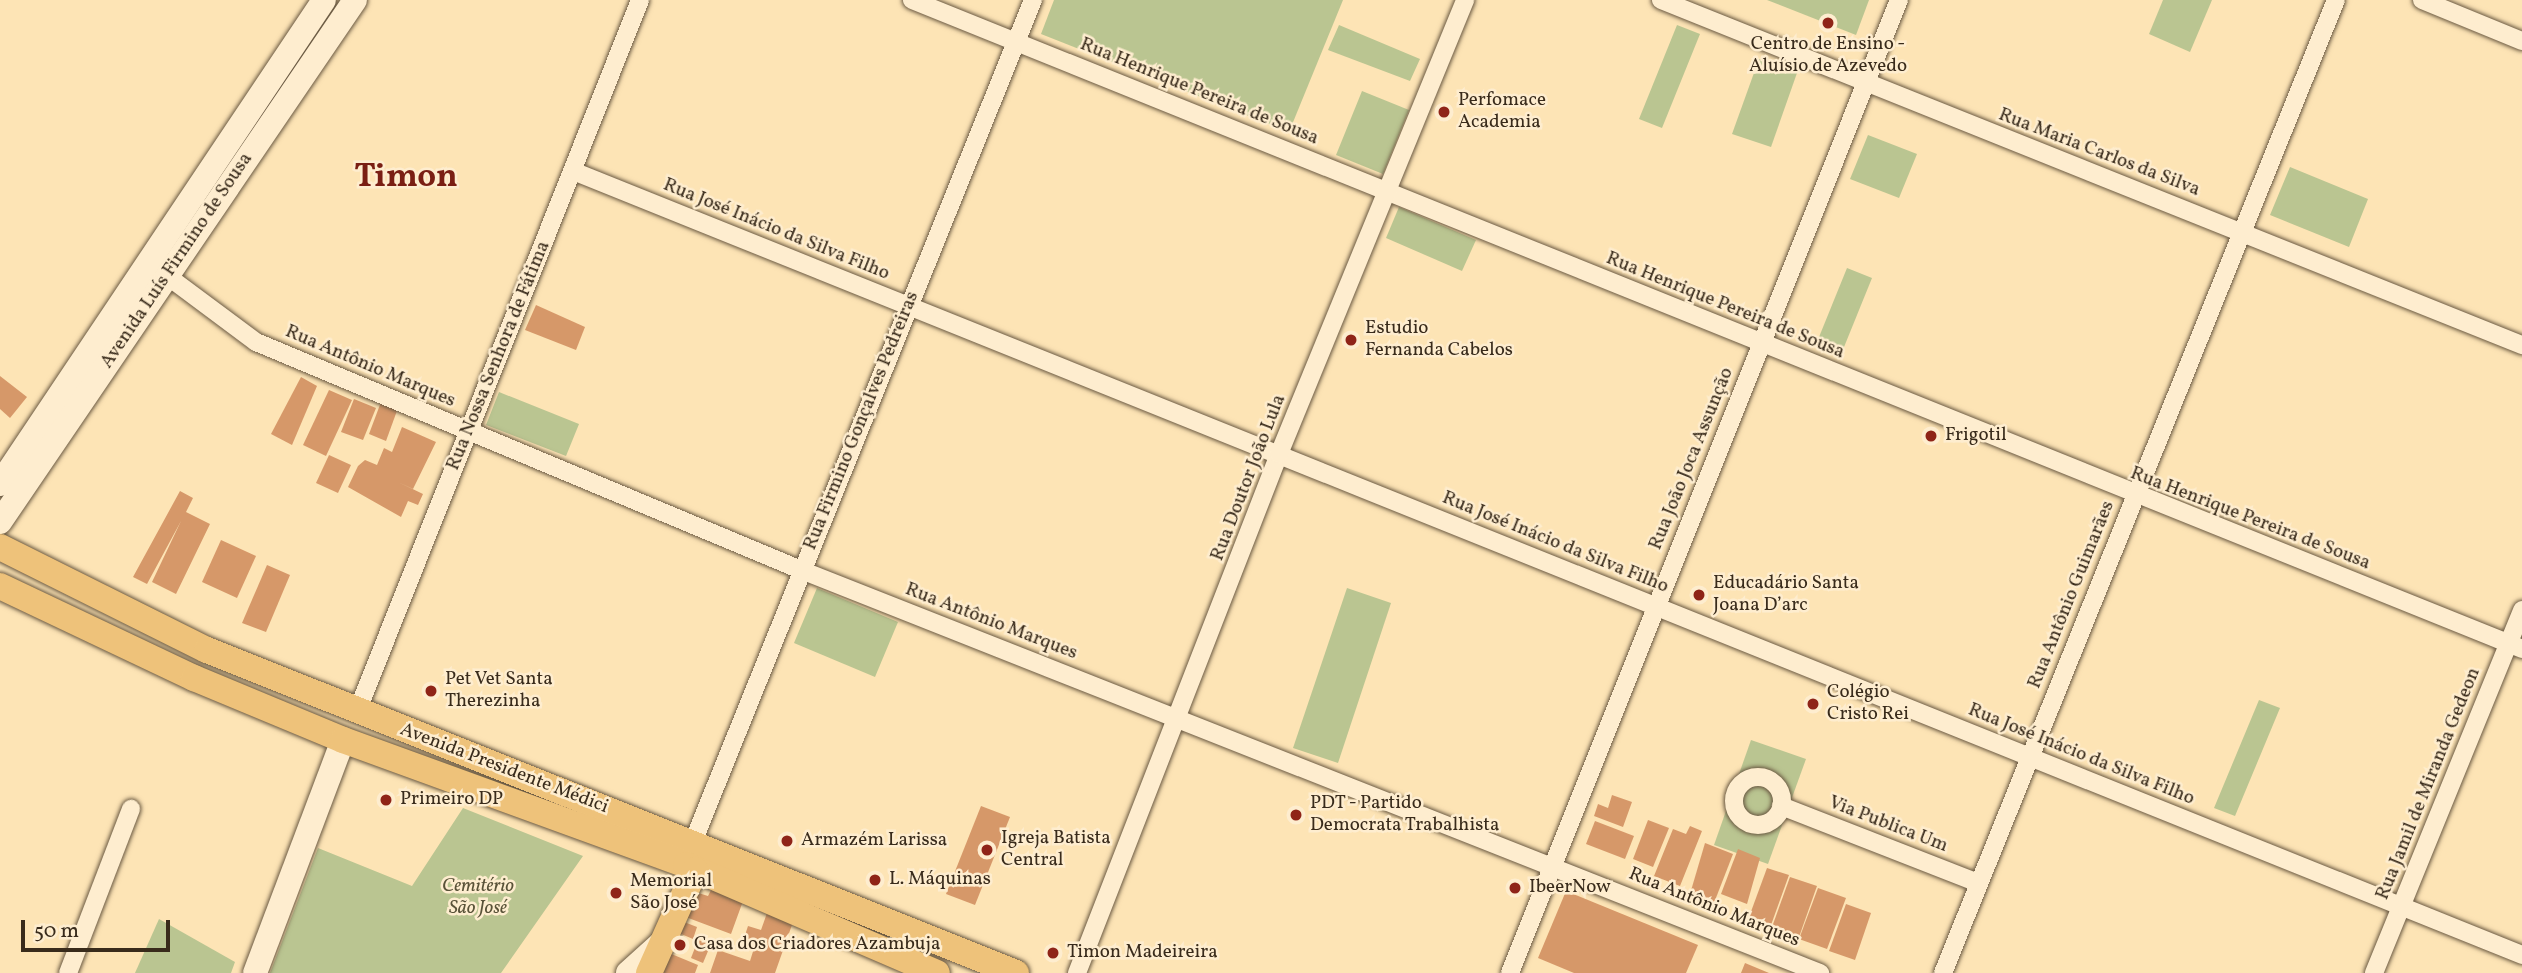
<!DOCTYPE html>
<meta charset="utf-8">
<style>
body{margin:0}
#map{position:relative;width:2522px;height:973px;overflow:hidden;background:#fde4b5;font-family:Vollkorn,serif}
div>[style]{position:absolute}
.green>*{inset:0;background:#bac591}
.building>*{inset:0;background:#d69869}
.roads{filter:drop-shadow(0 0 2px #6a5942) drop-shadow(0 0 2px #6a5942)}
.street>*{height:18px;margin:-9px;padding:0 9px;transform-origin:9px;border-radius:9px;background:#feedcf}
.street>.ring{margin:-9px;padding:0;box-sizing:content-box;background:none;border:18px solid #feedcf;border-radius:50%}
.secondary>*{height:24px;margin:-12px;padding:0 12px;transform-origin:12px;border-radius:12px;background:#feedcf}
.primary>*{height:26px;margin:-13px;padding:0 13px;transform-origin:13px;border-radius:13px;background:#eec27a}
.dots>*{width:19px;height:19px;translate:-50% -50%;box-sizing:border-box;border:4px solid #feedcf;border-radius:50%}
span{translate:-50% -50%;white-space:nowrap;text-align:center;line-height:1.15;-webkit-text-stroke:5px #feedcf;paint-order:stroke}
.poi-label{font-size:19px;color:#392b1b}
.left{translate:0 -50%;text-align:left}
.street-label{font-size:19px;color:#392b1b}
.park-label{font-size:19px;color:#595238;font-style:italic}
.town-label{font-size:33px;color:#7a1f14;font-weight:700}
.scale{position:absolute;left:21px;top:920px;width:149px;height:32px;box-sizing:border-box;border:4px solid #392b1b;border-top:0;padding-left:9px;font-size:21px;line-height:24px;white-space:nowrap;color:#392b1b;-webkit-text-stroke:5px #feedcf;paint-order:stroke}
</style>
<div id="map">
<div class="green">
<i style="clip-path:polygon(1054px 0,1343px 0,1289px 132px,1041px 34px)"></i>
<i style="clip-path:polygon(1767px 0,1869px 0,1856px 35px)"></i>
<i style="clip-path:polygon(2163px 0,2212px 0,2190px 52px,2149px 34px)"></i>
<i style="clip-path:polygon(1339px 25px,1420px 59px,1410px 81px,1328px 50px)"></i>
<i style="clip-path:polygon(1677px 25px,1700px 34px,1662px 128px,1639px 119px)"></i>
<i style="clip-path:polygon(1759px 59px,1797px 73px,1771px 147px,1732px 134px)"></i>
<i style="clip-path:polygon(1362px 91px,1409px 110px,1383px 174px,1336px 155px)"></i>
<i style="clip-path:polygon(1868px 135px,1917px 154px,1899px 198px,1850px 179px)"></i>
<i style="clip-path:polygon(2290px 167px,2368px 199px,2349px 247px,2270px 215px)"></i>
<i style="clip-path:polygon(1399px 207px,1476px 240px,1462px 271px,1386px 238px)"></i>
<i style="clip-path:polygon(1847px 268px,1872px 278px,1842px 352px,1817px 342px)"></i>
<i style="clip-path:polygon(499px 392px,579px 424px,566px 456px,486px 425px)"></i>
<i style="clip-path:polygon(817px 588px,898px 622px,875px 677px,794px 643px)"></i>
<i style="clip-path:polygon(1347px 588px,1391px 603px,1338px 763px,1293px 748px)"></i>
<i style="clip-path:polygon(2259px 700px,2280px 708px,2235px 816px,2214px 808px)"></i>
<i style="clip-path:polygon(1751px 740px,1806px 759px,1768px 864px,1714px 845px)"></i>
<i style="clip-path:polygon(463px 808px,583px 856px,501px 973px,270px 973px,318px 848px,412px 886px)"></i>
<i style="clip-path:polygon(159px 919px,235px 962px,231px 973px,135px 973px)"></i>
</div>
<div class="building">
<i style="clip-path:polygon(536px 305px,585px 327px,576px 350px,525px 330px)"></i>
<i style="clip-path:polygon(0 376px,27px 397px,10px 418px,0 409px)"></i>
<i style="clip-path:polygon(301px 377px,317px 386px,292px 445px,271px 434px)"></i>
<i style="clip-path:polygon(329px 390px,352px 400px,326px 456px,303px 445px)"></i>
<i style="clip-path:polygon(354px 399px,376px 408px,363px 440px,341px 432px)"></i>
<i style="clip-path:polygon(381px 402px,398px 408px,386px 441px,369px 434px)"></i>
<i style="clip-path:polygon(402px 427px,436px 442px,413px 489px,398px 482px,423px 494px,418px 505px,408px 501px,401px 517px,348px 487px,358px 466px,365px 460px,377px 465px,384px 448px,392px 452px)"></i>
<i style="clip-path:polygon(329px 455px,351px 465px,338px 493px,316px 483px)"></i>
<i style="clip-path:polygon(180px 491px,193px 498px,186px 512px,210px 524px,176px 594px,152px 582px,181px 521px,147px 584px,133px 577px)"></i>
<i style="clip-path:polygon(221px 540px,256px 556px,237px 598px,202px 582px)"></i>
<i style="clip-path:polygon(267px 565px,290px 575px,266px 632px,242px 623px)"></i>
<i style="clip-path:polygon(1612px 795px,1632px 802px,1623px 827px,1594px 816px,1598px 804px,1608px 808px)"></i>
<i style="clip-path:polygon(981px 806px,1010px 817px,975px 905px,946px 894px)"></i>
<i style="clip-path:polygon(1648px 820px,1669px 828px,1653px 867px,1633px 859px)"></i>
<i style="clip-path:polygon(1595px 821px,1634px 836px,1625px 859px,1586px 844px)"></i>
<i style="clip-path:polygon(1690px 826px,1702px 831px,1680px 886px,1654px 876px,1673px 829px,1686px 834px)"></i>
<i style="clip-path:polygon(1705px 843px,1733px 854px,1714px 903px,1690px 894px)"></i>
<i style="clip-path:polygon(1738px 849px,1760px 858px,1747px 904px,1721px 894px)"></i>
<i style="clip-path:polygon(1767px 868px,1789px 875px,1771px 925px,1749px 917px)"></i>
<i style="clip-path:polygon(1790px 877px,1817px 886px,1799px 937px,1772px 927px)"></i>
<i style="clip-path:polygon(1818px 888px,1846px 898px,1827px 949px,1799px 939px)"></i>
<i style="clip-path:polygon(711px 890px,743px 901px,731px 934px,683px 916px,692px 891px,708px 896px)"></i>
<i style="clip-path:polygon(1566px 891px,1698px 945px,1686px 973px,1574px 973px,1538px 958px)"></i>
<i style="clip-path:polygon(1846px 904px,1871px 913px,1855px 960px,1829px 951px)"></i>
<i style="clip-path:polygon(767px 913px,793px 922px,775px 973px,710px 973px,718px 950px,750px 961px,756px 942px,744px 938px,748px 926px,761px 930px)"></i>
<i style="clip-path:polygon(679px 920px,697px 927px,693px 939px,674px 931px)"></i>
<i style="clip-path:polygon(698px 940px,711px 944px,703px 963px,691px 958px)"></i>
<i style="clip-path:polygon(669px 953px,698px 965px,695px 973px,661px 973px)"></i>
<i style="clip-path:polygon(1745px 963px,1769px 973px,1741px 973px)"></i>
</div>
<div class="roads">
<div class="street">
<i style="left:912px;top:0;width:1736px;rotate:21.95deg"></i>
<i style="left:1661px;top:0;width:928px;rotate:21.84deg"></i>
<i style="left:2422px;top:0;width:108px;rotate:22.3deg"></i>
<i style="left:573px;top:171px;width:2101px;rotate:21.91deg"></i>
<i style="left:166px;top:275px;width:112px;rotate:36.7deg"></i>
<i style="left:256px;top:342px;width:591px;rotate:22.7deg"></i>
<i style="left:801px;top:570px;width:1096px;rotate:21.58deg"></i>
<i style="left:357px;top:712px;width:766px;rotate:-68.32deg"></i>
<i class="ring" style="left:1734px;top:777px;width:30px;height:30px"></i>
<i style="left:1781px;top:806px;width:212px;rotate:21.3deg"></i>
<i style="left:693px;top:842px;width:908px;rotate:-68.01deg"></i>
<i style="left:68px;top:973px;width:176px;rotate:-69deg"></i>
<i style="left:1077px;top:973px;width:557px;rotate:-68.73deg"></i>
<i style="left:1279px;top:454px;width:491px;rotate:-67.7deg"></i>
<i style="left:1510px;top:973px;width:1048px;rotate:-68.21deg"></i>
<i style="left:1943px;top:973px;width:1049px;rotate:-68.01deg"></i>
<i style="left:2374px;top:973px;width:392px;rotate:-67.8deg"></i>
</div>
<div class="secondary">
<i style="left:0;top:484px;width:582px;rotate:-56.2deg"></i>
<i style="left:0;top:522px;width:631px;rotate:-55.78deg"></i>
<i style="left:255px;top:973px;width:249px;rotate:-69.3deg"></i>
<i style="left:628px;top:973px;width:43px;rotate:-42.2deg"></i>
</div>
<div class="primary">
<i style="left:0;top:547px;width:231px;rotate:26.5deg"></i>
<i style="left:207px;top:650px;width:871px;rotate:21.76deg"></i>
<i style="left:0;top:586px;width:215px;rotate:25.4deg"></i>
<i style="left:194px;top:678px;width:161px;rotate:22.6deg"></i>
<i style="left:343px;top:740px;width:365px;rotate:20deg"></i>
<i style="left:686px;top:865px;width:273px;rotate:23.3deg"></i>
<i style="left:649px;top:973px;width:113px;rotate:-65.9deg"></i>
</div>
</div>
<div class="dots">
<i style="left:1828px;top:23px;background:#8f2418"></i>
<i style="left:1444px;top:112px;background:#8f2418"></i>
<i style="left:1351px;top:340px;background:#8f2418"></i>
<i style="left:1931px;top:436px;background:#8f2418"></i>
<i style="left:1699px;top:595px;background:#8f2418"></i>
<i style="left:431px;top:691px;background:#8f2418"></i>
<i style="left:1813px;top:704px;background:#8f2418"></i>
<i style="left:386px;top:800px;background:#8f2418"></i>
<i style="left:1296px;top:815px;background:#8f2418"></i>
<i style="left:787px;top:841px;background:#8f2418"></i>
<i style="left:987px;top:850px;background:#8f2418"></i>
<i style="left:875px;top:880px;background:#8f2418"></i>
<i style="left:1515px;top:888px;background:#8f2418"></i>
<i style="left:616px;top:893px;background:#8f2418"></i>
<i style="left:680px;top:945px;background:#8f2418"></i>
<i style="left:1053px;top:953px;background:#8f2418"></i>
</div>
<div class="poi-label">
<span style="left:1828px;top:56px">Centro de Ensino -<br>Aluísio de Azevedo</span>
<span class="left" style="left:1458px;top:112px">Perfomace<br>Academia</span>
<span class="left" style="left:1365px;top:340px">Estudio<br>Fernanda Cabelos</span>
<span class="left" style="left:1945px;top:436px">Frigotil</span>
<span class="left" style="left:1713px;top:595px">Educadário Santa<br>Joana D’arc</span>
<span class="left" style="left:445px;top:691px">Pet Vet Santa<br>Therezinha</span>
<span class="left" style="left:1827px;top:704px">Colégio<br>Cristo Rei</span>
<span class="left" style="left:400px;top:800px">Primeiro DP</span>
<span class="left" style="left:1310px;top:815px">PDT - Partido<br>Democrata Trabalhista</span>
<span class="left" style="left:1001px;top:850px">Igreja Batista<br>Central</span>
<span class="left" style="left:801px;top:841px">Armazém Larissa</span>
<span class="left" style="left:889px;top:880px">L. Máquinas</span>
<span class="left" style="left:630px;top:893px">Memorial<br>São José</span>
<span class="left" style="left:1529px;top:888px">IbeerNow</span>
<span class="left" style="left:694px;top:945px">Casa dos Criadores Azambuja</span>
<span class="left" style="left:1067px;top:953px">Timon Madeireira</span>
</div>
<div class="street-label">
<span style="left:1199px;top:92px;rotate:22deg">Rua Henrique Pereira de Sousa</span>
<span style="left:2099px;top:153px;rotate:21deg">Rua Maria Carlos da Silva</span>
<span style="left:776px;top:230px;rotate:22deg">Rua José Inácio da Silva Filho</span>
<span style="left:177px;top:261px;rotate:-56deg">Avenida Luís Firmino de Sousa</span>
<span style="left:1725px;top:306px;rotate:22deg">Rua Henrique Pereira de Sousa</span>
<span style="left:499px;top:356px;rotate:-68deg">Rua Nossa Senhora de Fátima</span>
<span style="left:370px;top:367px;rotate:23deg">Rua Antônio Marques</span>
<span style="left:862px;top:421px;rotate:-68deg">Rua Firmino Gonçalves Pedreiras</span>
<span style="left:1692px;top:459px;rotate:-68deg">Rua João Joca Assunção</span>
<span style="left:1249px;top:478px;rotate:-69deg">Rua Doutor João Lula</span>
<span style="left:2250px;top:519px;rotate:21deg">Rua Henrique Pereira de Sousa</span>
<span style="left:1555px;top:543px;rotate:22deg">Rua José Inácio da Silva Filho</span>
<span style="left:2072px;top:595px;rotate:-68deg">Rua Antônio Guimarães</span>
<span style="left:991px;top:622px;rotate:21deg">Rua Antônio Marques</span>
<span style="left:2081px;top:755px;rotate:22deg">Rua José Inácio da Silva Filho</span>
<span style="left:504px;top:769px;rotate:21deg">Avenida Presidente Médici</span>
<span style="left:2429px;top:784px;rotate:-68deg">Rua Jamil de Miranda Gedeon</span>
<span style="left:1888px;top:825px;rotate:21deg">Via Publica Um</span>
<span style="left:1714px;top:908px;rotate:22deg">Rua Antônio Marques</span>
</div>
<div class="park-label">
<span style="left:478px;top:898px">Cemitério<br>São José</span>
</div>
<div class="town-label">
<span style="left:406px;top:179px">Timon</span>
</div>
<div class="scale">50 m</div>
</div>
